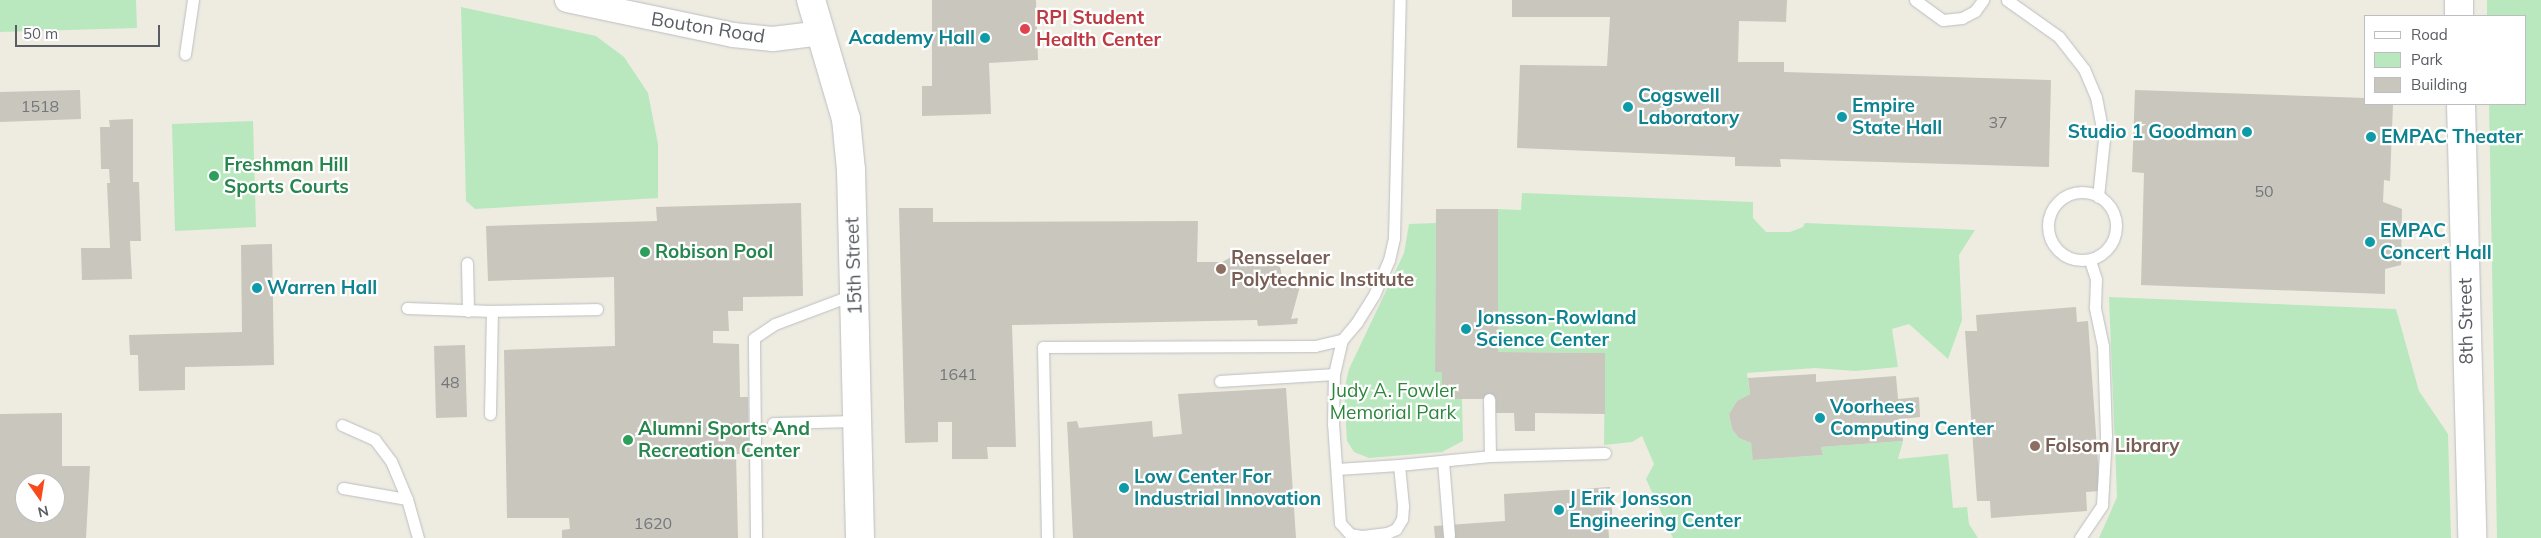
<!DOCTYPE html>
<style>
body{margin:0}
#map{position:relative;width:2541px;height:538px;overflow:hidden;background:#eeece0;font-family:Mulish,sans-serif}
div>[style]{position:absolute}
.green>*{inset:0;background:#b9e8bf}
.building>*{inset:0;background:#c8c6bd}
.roads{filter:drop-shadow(0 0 1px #bbbdc3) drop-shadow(0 0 1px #bbbdc3)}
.service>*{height:11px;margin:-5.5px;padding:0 5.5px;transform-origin:5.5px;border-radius:5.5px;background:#fff}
.service>.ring{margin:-5.5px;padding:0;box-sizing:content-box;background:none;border:11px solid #fff;border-radius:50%}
.minor>*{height:24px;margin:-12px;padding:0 12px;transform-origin:12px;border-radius:12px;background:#fff}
.tertiary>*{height:28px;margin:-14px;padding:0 14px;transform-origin:14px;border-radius:14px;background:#fff}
.dots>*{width:14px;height:14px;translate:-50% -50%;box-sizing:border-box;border:2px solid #fff;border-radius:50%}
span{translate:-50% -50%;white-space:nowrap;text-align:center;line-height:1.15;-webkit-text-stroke:4.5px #fff;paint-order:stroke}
.number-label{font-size:16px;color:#75767a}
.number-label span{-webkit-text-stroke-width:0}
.health-label{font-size:19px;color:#be3a42;font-weight:700}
.left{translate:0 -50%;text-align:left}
.street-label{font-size:19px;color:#595c63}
.culture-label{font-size:19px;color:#0d838f;font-weight:700}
.right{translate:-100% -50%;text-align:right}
.leisure-label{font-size:19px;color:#27864d;font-weight:700}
.education-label{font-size:19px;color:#785e54;font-weight:700}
.park-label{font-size:19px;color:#2d863d}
.legend{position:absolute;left:2364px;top:15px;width:162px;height:90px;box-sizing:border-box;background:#fff;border:1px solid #bdbec1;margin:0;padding:6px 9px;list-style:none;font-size:15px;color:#595c63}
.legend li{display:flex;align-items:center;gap:10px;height:25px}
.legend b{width:25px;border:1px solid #bdbec1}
.north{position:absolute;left:15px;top:473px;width:50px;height:50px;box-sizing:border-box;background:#fff;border:1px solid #bdbec1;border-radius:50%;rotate:167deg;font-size:14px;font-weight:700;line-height:20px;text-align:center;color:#595c63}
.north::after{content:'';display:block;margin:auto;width:18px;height:22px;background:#f8491b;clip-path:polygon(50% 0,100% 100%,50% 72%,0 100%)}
.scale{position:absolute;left:15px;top:25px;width:145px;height:22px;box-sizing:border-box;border:2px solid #595c63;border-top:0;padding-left:6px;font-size:15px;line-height:18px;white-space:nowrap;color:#595c63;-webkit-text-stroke:4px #fff;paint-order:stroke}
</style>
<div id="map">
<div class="green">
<i style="clip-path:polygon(0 0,136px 0,137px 28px,0 32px)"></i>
<i style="clip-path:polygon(2487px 0,2541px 0,2541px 538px,2497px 538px,2489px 104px,2525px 104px,2525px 16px,2487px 16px)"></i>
<i style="clip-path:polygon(461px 7px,596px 36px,624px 57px,648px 93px,658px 144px,658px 198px,475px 209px,466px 201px)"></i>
<i style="clip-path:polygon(253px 121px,256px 227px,175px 231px,172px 124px)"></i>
<i style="clip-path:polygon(1522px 193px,1753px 202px,1753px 218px,1766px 232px,1790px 232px,1803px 227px,1805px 223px,1975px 230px,1959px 255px,1962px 320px,1948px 359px,1909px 324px,1892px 329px,1898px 367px,1855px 371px,1815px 368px,1747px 373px,1750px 394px,1737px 401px,1729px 414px,1732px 429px,1739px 438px,1751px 443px,1754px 460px,1823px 455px,1821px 447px,1903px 441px,1898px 459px,1948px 454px,1953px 508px,1967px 507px,1969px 524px,1978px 538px,1673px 538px,1646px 479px,1654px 464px,1642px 436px,1632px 442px,1604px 445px,1605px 353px,1498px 352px,1498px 209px,1521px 210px)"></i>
<i style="clip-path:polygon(1436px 223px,1435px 372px,1442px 372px,1442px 399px,1462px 399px,1463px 441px,1442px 452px,1369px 458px,1354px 452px,1347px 441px,1344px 390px,1349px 369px,1404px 253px,1409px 224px)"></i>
<i style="clip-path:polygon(2109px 297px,2396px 309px,2419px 391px,2448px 434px,2451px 538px,2099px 538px,2117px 497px)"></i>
</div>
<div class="building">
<i style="clip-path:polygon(932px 0,1036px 0,1038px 60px,989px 63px,991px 114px,922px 116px,922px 86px,932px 86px)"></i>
<i style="clip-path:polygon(1512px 0,1787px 0,1786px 22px,1739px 21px,1738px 62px,1784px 62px,1784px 72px,2051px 80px,2049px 167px,1780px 159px,1781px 167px,1735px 166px,1735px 157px,1517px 148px,1520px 65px,1607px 66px,1610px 17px,1512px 17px)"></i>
<i style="clip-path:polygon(80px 90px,81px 119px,0 122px,0 92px)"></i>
<i style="clip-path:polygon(2135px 90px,2365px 98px,2365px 104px,2393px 104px,2390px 181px,2384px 180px,2383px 202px,2402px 209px,2401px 265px,2385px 269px,2385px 294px,2141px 285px,2144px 173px,2132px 172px)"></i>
<i style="clip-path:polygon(133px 119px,133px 182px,139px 182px,141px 241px,130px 241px,132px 279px,82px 280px,81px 248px,110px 248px,107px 183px,110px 183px,109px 169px,101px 169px,100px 127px,110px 127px,109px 120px)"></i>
<i style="clip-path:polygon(801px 203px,803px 296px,743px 297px,743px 311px,728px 311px,729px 331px,713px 331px,713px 343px,739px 344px,740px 397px,748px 397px,749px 454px,736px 454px,738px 538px,562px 538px,562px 530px,570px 529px,569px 518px,507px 518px,504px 350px,615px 346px,614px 277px,488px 281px,486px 226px,657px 221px,656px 207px)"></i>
<i style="clip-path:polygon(899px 208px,933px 208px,933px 222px,1198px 221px,1197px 262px,1222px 262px,1233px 256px,1245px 263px,1262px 261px,1280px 267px,1282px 276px,1290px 279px,1292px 284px,1300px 286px,1291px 319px,1298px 318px,1297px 324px,1258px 326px,1257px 320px,1012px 325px,1016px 447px,987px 447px,988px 459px,952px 459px,952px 422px,938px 422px,938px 442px,905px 443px)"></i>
<i style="clip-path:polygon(1436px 209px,1498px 209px,1498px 352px,1605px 353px,1605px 414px,1535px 413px,1535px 431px,1515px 431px,1514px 413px,1496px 413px,1496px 399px,1442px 399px,1442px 372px,1435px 372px)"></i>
<i style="clip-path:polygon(272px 244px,274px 365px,185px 367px,185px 390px,139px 391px,138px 355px,130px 355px,129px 335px,242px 332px,241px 245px)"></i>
<i style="clip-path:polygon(2076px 307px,2077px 322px,2088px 321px,2100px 491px,2086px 492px,2087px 511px,1991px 518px,1990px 501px,1977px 501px,1965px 331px,1977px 331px,1976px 315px)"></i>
<i style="clip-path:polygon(465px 345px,467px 417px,436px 418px,434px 346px)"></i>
<i style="clip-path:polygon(1816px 374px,1816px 382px,1896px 376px,1898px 399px,1919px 397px,1920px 417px,1902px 419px,1903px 441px,1821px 447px,1823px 455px,1753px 460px,1751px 443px,1739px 438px,1732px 429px,1729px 414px,1737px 401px,1750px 394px,1748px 378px)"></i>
<i style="clip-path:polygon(1286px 388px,1296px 538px,1073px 538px,1067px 422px,1077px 421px,1079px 428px,1152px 421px,1153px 437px,1182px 434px,1178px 394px)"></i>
<i style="clip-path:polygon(evenodd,62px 413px,62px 466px,90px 466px,86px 538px,0 538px,0 414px,62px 413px,25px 483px,55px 483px,55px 513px,25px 513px,25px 483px)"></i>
<i style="clip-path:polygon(1610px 487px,1613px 523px,1608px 523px,1609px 538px,1435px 538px,1434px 526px,1505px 521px,1504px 494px)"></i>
</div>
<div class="roads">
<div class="service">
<i style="left:1915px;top:0;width:34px;rotate:36deg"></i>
<i style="left:1943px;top:20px;width:19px;rotate:-6deg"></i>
<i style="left:1962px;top:18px;width:15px;rotate:-28deg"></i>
<i style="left:1975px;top:11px;width:14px;rotate:-54deg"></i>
<i style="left:2007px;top:0;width:64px;rotate:35.4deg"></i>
<i style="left:2059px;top:37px;width:41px;rotate:52deg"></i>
<i style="left:2084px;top:69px;width:30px;rotate:67deg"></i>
<i style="left:2096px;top:97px;width:43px;rotate:79.2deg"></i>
<i style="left:2104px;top:139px;width:58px;rotate:95.9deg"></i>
<i style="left:185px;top:54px;width:55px;rotate:-81.6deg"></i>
<i class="ring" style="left:2048px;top:192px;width:57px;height:57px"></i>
<i style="left:467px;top:263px;width:48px;rotate:88.8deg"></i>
<i style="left:407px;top:308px;width:85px;rotate:2deg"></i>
<i style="left:1220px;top:381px;width:114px;rotate:-3.5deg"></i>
<i style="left:1489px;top:399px;width:57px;rotate:89deg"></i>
<i style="left:490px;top:414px;width:103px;rotate:-88.9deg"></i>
<i style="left:492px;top:311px;width:105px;rotate:-1.1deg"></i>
<i style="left:773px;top:423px;width:84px;rotate:-1.4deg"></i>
<i style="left:342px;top:425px;width:36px;rotate:24deg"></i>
<i style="left:375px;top:440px;width:26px;rotate:53deg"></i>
<i style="left:391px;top:461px;width:41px;rotate:67.2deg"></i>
<i style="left:407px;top:499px;width:41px;rotate:74.2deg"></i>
<i style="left:1443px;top:461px;width:75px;rotate:85.4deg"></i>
<i style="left:1399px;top:465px;width:91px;rotate:-5.6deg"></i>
<i style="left:1490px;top:456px;width:115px;rotate:-1.5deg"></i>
<i style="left:1337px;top:469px;width:62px;rotate:-3.7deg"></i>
<i style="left:1399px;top:465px;width:41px;rotate:84.4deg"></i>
<i style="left:1403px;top:506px;width:13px;rotate:94deg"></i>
<i style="left:1402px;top:519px;width:12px;rotate:121deg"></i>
<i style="left:1396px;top:529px;width:10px;rotate:156deg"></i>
<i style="left:1387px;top:533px;width:25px;rotate:173deg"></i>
<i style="left:1362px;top:536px;width:12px;rotate:-171deg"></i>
<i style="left:1350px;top:534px;width:15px;rotate:-132deg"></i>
<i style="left:1340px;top:523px;width:99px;rotate:-94deg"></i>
<i style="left:1333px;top:424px;width:50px;rotate:-88.9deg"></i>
<i style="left:1334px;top:374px;width:35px;rotate:-77deg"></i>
<i style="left:343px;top:488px;width:65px;rotate:9.8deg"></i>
<i style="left:756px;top:538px;width:200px;rotate:-90.6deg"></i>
<i style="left:754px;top:338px;width:25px;rotate:-34deg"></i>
<i style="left:775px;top:324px;width:85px;rotate:-20.6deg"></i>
<i style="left:1047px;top:538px;width:191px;rotate:-91.2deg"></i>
<i style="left:1043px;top:347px;width:272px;rotate:-0.2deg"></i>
<i style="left:1315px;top:346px;width:28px;rotate:-13deg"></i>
<i style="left:1342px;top:340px;width:23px;rotate:-50deg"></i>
<i style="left:1357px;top:322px;width:32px;rotate:-58deg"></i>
<i style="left:1374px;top:295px;width:38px;rotate:-67deg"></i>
<i style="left:1389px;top:260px;width:23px;rotate:-77deg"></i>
<i style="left:1394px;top:238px;width:238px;rotate:-88.6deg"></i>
<i style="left:2080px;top:538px;width:40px;rotate:-56deg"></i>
<i style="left:2102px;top:505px;width:69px;rotate:-86.7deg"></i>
<i style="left:2106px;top:436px;width:90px;rotate:-91.9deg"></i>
<i style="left:2103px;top:346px;width:40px;rotate:-102deg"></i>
<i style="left:2095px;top:307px;width:28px;rotate:-88deg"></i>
<i style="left:2096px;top:279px;width:20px;rotate:-108deg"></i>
</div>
<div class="minor">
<i style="left:567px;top:0;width:170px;rotate:11.9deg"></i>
<i style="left:733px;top:35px;width:40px;rotate:5.7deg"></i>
<i style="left:773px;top:39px;width:49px;rotate:-7deg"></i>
</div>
<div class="tertiary">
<i style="left:811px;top:0;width:124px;rotate:73.6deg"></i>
<i style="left:846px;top:119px;width:51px;rotate:84.4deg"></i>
<i style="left:851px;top:170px;width:368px;rotate:88.6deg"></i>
<i style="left:2459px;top:0;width:16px;rotate:90deg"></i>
<i style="left:2461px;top:104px;width:434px;rotate:88.5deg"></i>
</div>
</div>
<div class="dots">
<i style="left:1025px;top:29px;background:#e0444e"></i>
<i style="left:985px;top:38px;background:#0f9aa8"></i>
<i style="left:1628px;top:107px;background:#0f9aa8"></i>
<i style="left:1842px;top:117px;background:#0f9aa8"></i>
<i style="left:2247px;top:132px;background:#0f9aa8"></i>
<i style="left:2371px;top:137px;background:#0f9aa8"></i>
<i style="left:214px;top:176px;background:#2e9e5b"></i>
<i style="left:2370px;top:242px;background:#0f9aa8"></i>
<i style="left:645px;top:252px;background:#2e9e5b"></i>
<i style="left:1221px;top:269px;background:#8d6e63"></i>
<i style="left:257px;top:288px;background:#0f9aa8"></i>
<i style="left:1466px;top:329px;background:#0f9aa8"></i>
<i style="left:1820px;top:418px;background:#0f9aa8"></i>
<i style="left:628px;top:440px;background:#2e9e5b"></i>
<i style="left:2035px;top:446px;background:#8d6e63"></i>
<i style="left:1124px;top:488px;background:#0f9aa8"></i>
<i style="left:1559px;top:510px;background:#0f9aa8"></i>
</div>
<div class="number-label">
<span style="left:40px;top:106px">1518</span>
<span style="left:1998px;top:122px">37</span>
<span style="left:2264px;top:191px">50</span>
<span style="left:958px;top:374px">1641</span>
<span style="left:450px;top:382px">48</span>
<span style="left:653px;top:523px">1620</span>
</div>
<div class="health-label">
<span class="left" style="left:1036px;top:29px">RPI Student<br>Health Center</span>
</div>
<div class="street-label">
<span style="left:708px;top:28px;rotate:9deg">Bouton Road</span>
<span style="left:854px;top:266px;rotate:-92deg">15th Street</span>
<span style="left:2466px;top:321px;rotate:-91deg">8th Street</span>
</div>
<div class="culture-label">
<span class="right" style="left:975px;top:38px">Academy Hall</span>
<span class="left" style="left:1638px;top:107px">Cogswell<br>Laboratory</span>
<span class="left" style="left:1852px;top:117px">Empire<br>State Hall</span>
<span class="right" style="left:2237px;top:132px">Studio 1 Goodman</span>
<span class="left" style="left:2381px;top:137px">EMPAC Theater</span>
<span class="left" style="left:2380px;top:242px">EMPAC<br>Concert Hall</span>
<span class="left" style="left:267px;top:288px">Warren Hall</span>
<span class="left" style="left:1476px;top:329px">Jonsson-Rowland<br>Science Center</span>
<span class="left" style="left:1830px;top:418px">Voorhees<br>Computing Center</span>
<span class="left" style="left:1134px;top:488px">Low Center For<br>Industrial Innovation</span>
<span class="left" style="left:1569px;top:510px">J Erik Jonsson<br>Engineering Center</span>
</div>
<div class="leisure-label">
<span class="left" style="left:224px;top:176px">Freshman Hill<br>Sports Courts</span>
<span class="left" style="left:655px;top:252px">Robison Pool</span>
<span class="left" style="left:638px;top:440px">Alumni Sports And<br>Recreation Center</span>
</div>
<div class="education-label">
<span class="left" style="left:1231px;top:269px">Rensselaer<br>Polytechnic Institute</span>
<span class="left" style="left:2045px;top:446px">Folsom Library</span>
</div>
<div class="park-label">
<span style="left:1393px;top:402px">Judy A. Fowler<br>Memorial Park</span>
</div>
<ul class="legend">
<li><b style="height:6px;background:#fff"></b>Road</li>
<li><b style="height:14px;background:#b9e8bf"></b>Park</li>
<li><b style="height:14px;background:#c8c6bd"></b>Building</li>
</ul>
<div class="north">N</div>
<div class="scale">50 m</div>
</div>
